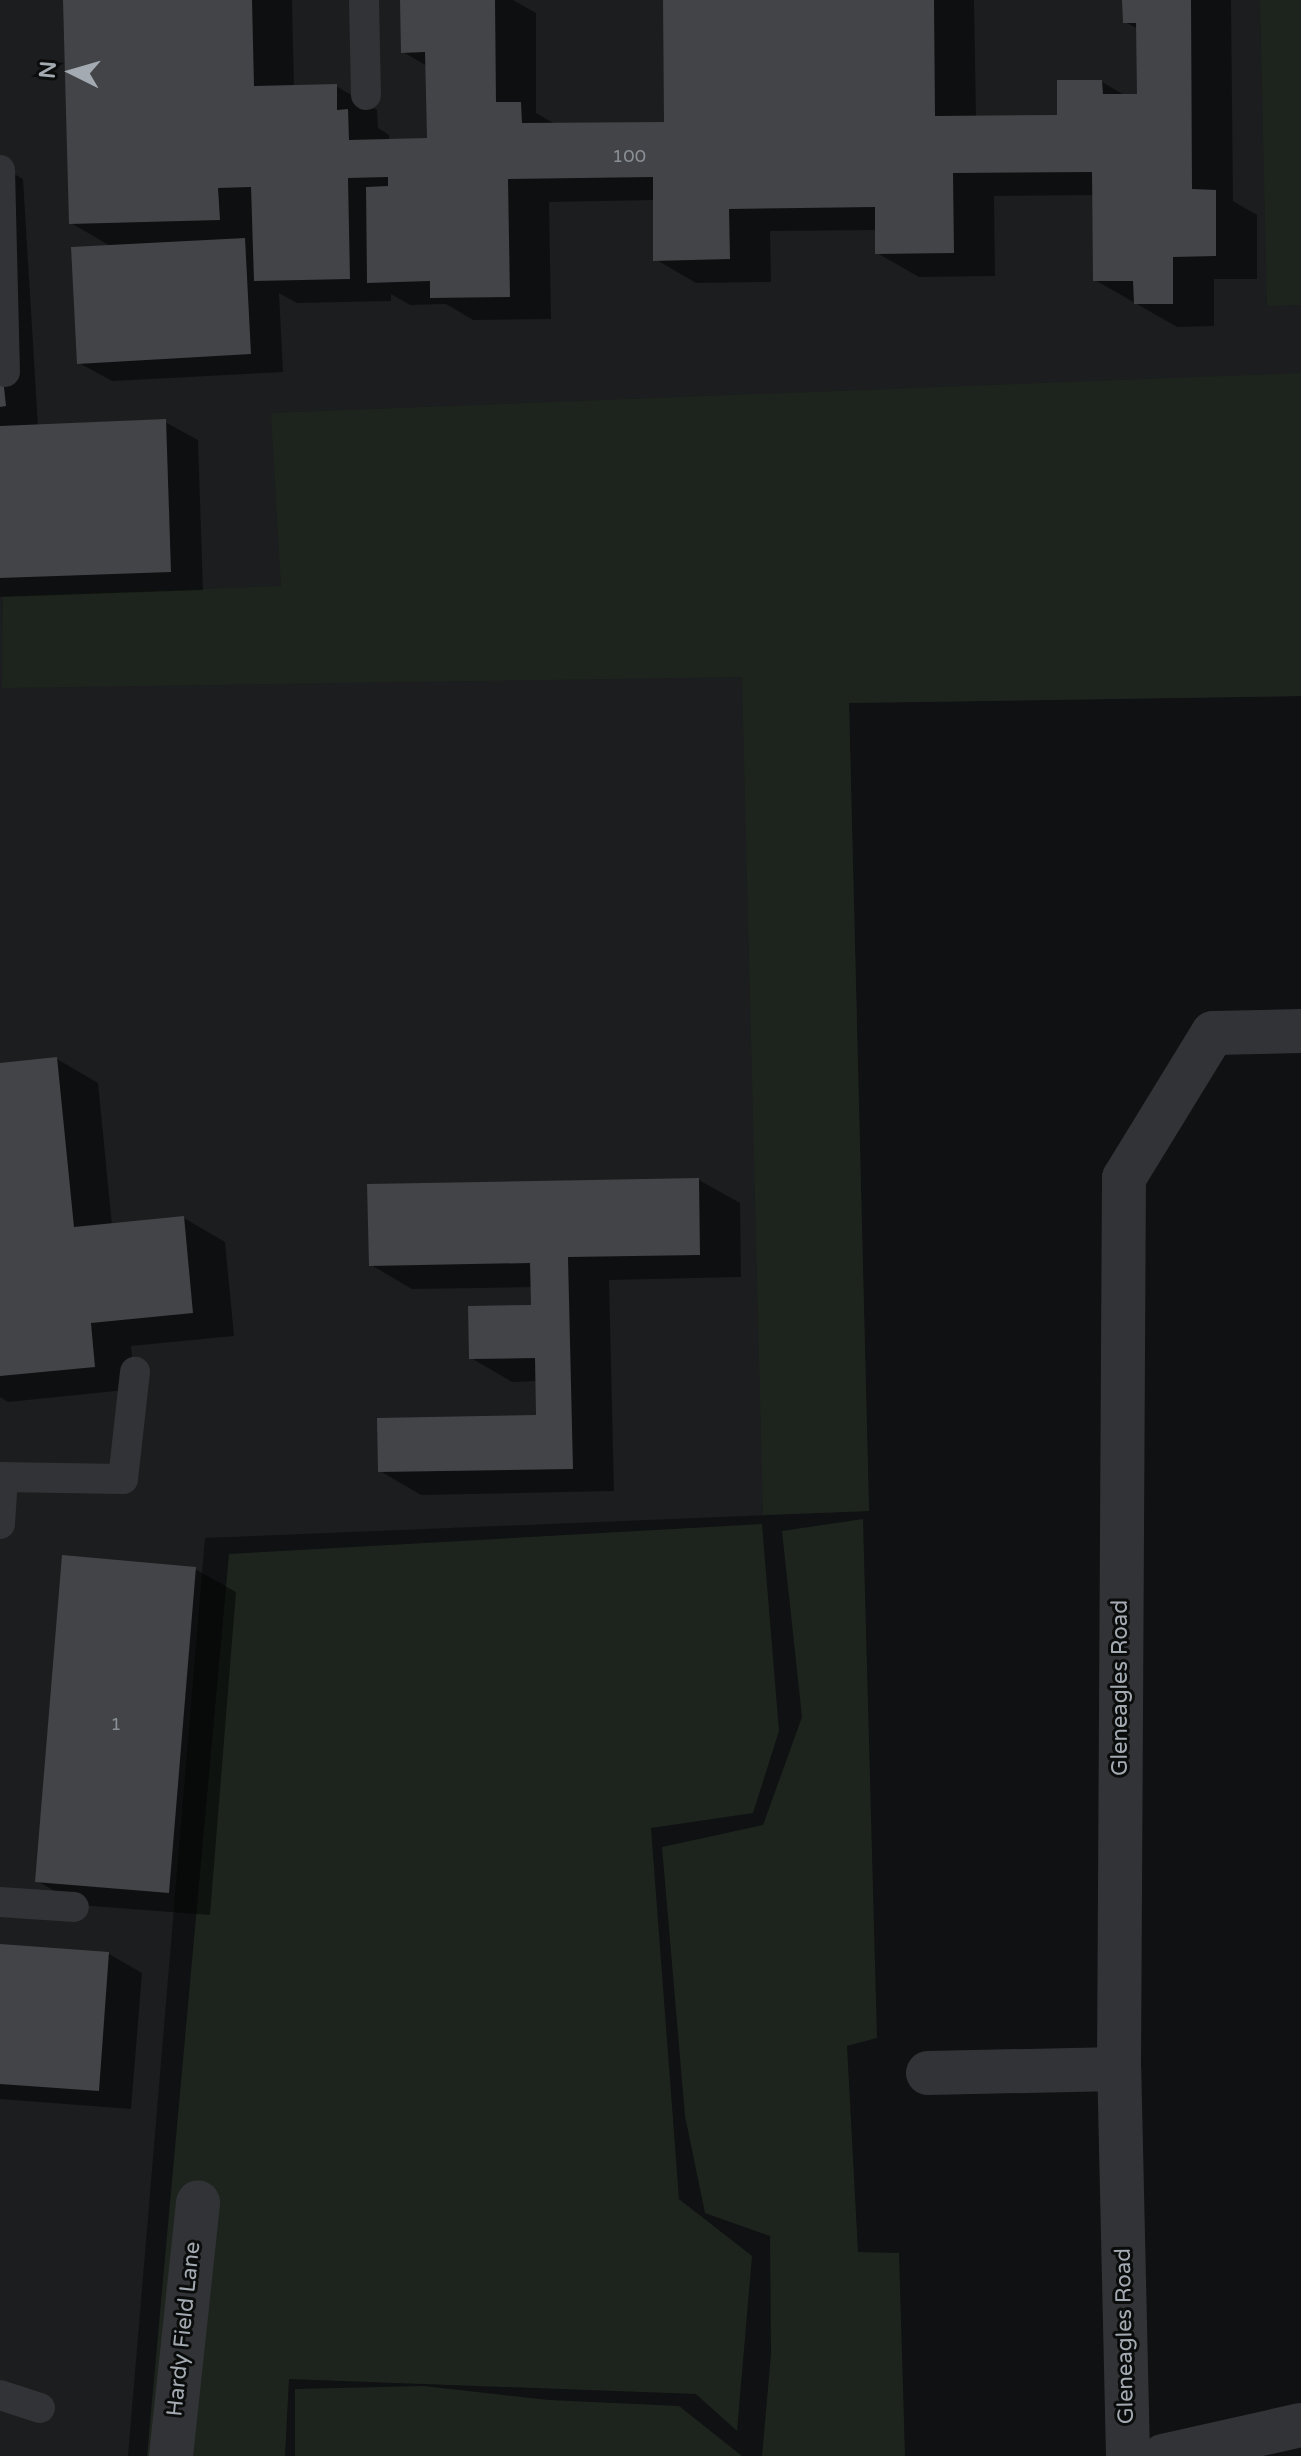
<!DOCTYPE html>
<style>
body{margin:0}
#map{position:relative;width:1301px;height:2456px;overflow:hidden;background:#101112;font-family:"Varela Round",sans-serif}
div>[style]{position:absolute}
.built>*{inset:0;background:#1c1d1e}
.green>*{inset:0;background:#1d241d}
.shadow>*{inset:0;background:#0007}
.building>*{inset:0;background:#424447}
.service>*{height:30px;margin:-15px;padding:0 15px;transform-origin:15px;border-radius:15px;background:#323336}
.minor>*{height:44px;margin:-22px;padding:0 22px;transform-origin:22px;border-radius:22px;background:#323336}
span{translate:-50% -50%;white-space:nowrap;text-align:center;line-height:1.15;-webkit-text-stroke:6px #0b0c0c;paint-order:stroke}
.number-label{font-size:18px;color:#8b9096}
.number-label span{-webkit-text-stroke-width:0}
.street-label{font-size:22px;color:#a3aab1}
.north{position:absolute;left:32px;top:32px;width:80px;height:80px;-webkit-text-stroke:6px #0b0c0c;paint-order:stroke;rotate:275deg;font-size:22px;font-weight:700;line-height:32px;text-align:center;color:#a3aab1}
.north::after{content:'';display:block;margin:auto;width:28px;height:36px;background:#a3aab1;clip-path:polygon(50% 0,100% 100%,50% 72%,0 100%)}
</style>
<div id="map">
<div class="built">
<i style="clip-path:polygon(0 0,1301px 0,1301px 696px,849px 703px,869px 1511px,205px 1538px,128px 2456px,0 2456px)"></i>
</div>
<div class="green">
<i style="clip-path:polygon(1260px 0,1301px 0,1301px 305px,1267px 306px)"></i>
<i style="clip-path:polygon(1301px 373px,1301px 696px,849px 703px,869px 1511px,763px 1515px,742px 677px,2px 688px,3px 596px,281px 586px,271px 413px)"></i>
<i style="clip-path:polygon(863px 1519px,877px 2038px,847px 2046px,858px 2252px,899px 2253px,905px 2456px,762px 2456px,771px 2354px,770px 2236px,705px 2213px,685px 2116px,662px 1847px,763px 1825px,802px 1717px,782px 1531px)"></i>
<i style="clip-path:polygon(762px 1524px,779px 1731px,753px 1813px,651px 1828px,679px 2199px,752px 2256px,737px 2431px,696px 2394px,289px 2379px,285px 2456px,147px 2456px,229px 1554px)"></i>
<i style="clip-path:polygon(424px 2386px,549px 2400px,679px 2406px,742px 2456px,295px 2456px,295px 2389px)"></i>
</div>
<div class="shadow">
<i style="clip-path:polygon(65px 0,292px 0,294px 87px,336px 86px,377px 110px,378px 128px,389px 135px,389px 141px,429px 140px,427px 66px,403px 52px,402px 0,513px 0,536px 13px,536px 113px,557px 125px,666px 124px,665px 0,974px 0,976px 118px,1059px 117px,1102px 82px,1126px 96px,1139px 96px,1138px 29px,1125px 22px,1124px 0,1231px 0,1233px 201px,1257px 215px,1257px 279px,1214px 279px,1214px 326px,1177px 327px,1095px 280px,1094px 195px,994px 196px,995px 276px,919px 277px,877px 253px,877px 230px,770px 231px,771px 282px,696px 283px,655px 259px,655px 200px,549px 202px,551px 319px,473px 320px,446px 304px,410px 305px,391px 294px,391px 301px,297px 303px,279px 293px,283px 372px,112px 381px,79px 363px,112px 247px,71px 223px)"></i>
<i style="clip-path:polygon(0 166px,23px 179px,38px 426px,165px 422px,198px 440px,203px 590px,0 597px)"></i>
<i style="clip-path:polygon(57px 1059px,98px 1083px,112px 1225px,184px 1218px,225px 1242px,234px 1336px,131px 1346px,135px 1389px,8px 1402px,0 1397px,0 1065px)"></i>
<i style="clip-path:polygon(699px 1180px,740px 1203px,741px 1277px,609px 1280px,614px 1491px,421px 1495px,380px 1471px,538px 1417px,537px 1381px,512px 1382px,471px 1358px,533px 1307px,533px 1287px,412px 1289px,371px 1265px)"></i>
<i style="clip-path:polygon(195px 1569px,236px 1592px,210px 1915px,79px 1905px,37px 1881px)"></i>
<i style="clip-path:polygon(0 1946px,109px 1954px,142px 1973px,131px 2109px,0 2099px)"></i>
</div>
<div class="building">
<i style="clip-path:polygon(63px 0,252px 0,254px 86px,337px 84px,337px 110px,348px 109px,349px 140px,427px 138px,425px 52px,401px 53px,400px 0,495px 0,496px 102px,521px 102px,522px 123px,664px 122px,663px 0,934px 0,935px 116px,1057px 115px,1057px 80px,1102px 80px,1103px 94px,1137px 94px,1136px 23px,1123px 23px,1122px 0,1191px 0,1192px 189px,1216px 190px,1216px 256px,1173px 257px,1173px 304px,1134px 304px,1133px 281px,1093px 281px,1092px 172px,953px 173px,954px 253px,875px 254px,875px 207px,729px 209px,730px 259px,653px 261px,653px 177px,508px 179px,510px 297px,430px 298px,430px 281px,367px 283px,366px 187px,388px 186px,388px 177px,348px 178px,350px 279px,254px 281px,251px 187px,218px 188px,220px 220px,69px 224px)"></i>
<i style="clip-path:polygon(245px 238px,251px 354px,77px 364px,71px 247px)"></i>
<i style="clip-path:polygon(0 350px,6px 406px,0 407px)"></i>
<i style="clip-path:polygon(166px 419px,171px 572px,0 578px,0 426px)"></i>
<i style="clip-path:polygon(57px 1057px,74px 1227px,184px 1216px,193px 1313px,91px 1323px,95px 1367px,0 1376px,0 1063px)"></i>
<i style="clip-path:polygon(699px 1178px,700px 1255px,568px 1257px,573px 1469px,378px 1472px,377px 1418px,536px 1415px,535px 1358px,469px 1359px,468px 1306px,531px 1305px,530px 1263px,369px 1266px,367px 1184px)"></i>
<i style="clip-path:polygon(62px 1555px,196px 1567px,169px 1893px,35px 1882px)"></i>
<i style="clip-path:polygon(0 1944px,109px 1952px,99px 2091px,0 2084px)"></i>
</div>
<div class="service">
<i style="left:364px;top:0;width:95px;rotate:88.8deg"></i>
<i style="left:0;top:170px;width:202px;rotate:88.6deg"></i>
<i style="left:0;top:1477px;width:123px;rotate:0.9deg"></i>
<i style="left:123px;top:1479px;width:108px;rotate:-83.6deg"></i>
<i style="left:0;top:1524px;width:47px;rotate:-86.3deg"></i>
<i style="left:0;top:1902px;width:74px;rotate:3.9deg"></i>
<i style="left:0;top:2395px;width:42px;rotate:18deg"></i>
</div>
<div class="minor">
<i style="left:928px;top:2073px;width:191px;rotate:-1.2deg"></i>
<i style="left:171px;top:2456px;width:255px;rotate:-83.9deg"></i>
<i style="left:1128px;top:2456px;width:387px;rotate:-91.3deg"></i>
<i style="left:1119px;top:2069px;width:891px;rotate:-89.68deg"></i>
<i style="left:1124px;top:1178px;width:170px;rotate:-58.5deg"></i>
<i style="left:1213px;top:1033px;width:88px;rotate:-1.3deg"></i>
<i style="left:1163px;top:2456px;width:141px;rotate:-12.7deg"></i>
</div>
<div class="number-label">
<span style="left:629px;top:156px">100</span>
<span style="left:116px;top:1724px">1</span>
</div>
<div class="street-label">
<span style="left:1121px;top:1688px;rotate:-90deg">Gleneagles Road</span>
<span style="left:184px;top:2329px;rotate:-84deg">Hardy Field Lane</span>
<span style="left:1125px;top:2336px;rotate:-91deg">Gleneagles Road</span>
</div>
<div class="north">N</div>
</div>
